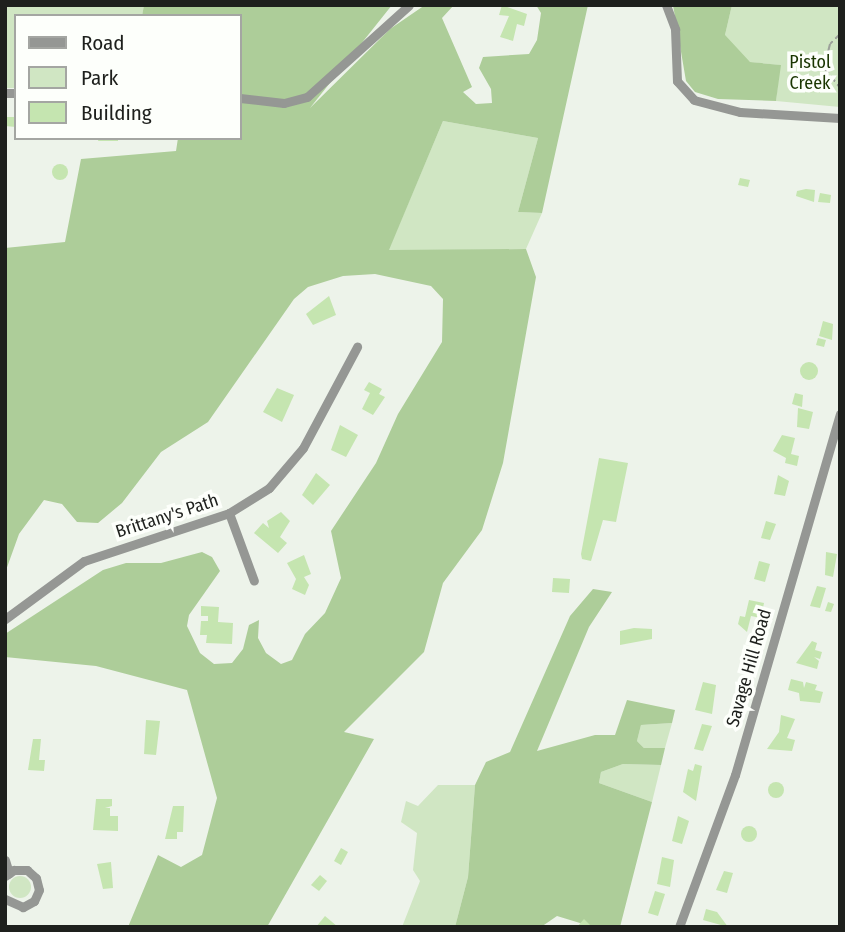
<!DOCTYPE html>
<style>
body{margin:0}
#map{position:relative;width:845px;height:932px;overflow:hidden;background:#edf3ea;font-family:"Fira Sans Condensed",sans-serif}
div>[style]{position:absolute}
.green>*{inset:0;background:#d0e6c3}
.round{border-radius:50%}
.forest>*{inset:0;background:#adcd99}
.building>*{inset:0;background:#c5e5b0}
.path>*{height:2px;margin-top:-1px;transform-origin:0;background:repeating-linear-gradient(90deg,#9ca09a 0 7px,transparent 0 10.5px)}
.street>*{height:9px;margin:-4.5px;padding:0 4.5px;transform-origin:4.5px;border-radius:4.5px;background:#959794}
span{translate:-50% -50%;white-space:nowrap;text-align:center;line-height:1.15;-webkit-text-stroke:7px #fdfffb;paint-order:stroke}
.park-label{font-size:18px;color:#193500}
.street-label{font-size:18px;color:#1e201d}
.frame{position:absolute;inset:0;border:7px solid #1e201d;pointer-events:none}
.legend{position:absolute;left:14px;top:14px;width:228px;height:126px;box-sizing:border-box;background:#fdfffb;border:2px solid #a4a6a2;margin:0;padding:9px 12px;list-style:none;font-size:21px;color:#1e201d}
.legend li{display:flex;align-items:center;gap:14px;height:35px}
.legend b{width:35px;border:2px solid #a4a6a2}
</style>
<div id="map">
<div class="green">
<i style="clip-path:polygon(5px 5px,144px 5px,142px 16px,16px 16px,16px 88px,5px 88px)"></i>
<i style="clip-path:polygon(732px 5px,840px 5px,840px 107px,776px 101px,780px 65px,750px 62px,708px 49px,725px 35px)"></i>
<i style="clip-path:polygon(443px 121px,538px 138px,518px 212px,542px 213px,526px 249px,388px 251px)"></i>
<i style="clip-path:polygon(672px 723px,665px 748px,644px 748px,637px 741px,641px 725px)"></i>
<i style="clip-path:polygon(623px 764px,661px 765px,652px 802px,599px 783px,601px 772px)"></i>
<i style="clip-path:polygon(438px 785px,475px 785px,468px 877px,455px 927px,402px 927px,420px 881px,413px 870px,417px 833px,401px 822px,406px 801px,418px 806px)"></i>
<i class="round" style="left:9px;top:876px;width:22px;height:22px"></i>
</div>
<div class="forest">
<i style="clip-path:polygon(144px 5px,392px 5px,310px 108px,390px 29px,425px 5px,454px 5px,442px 18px,472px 87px,463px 92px,476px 104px,492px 103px,491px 89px,479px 68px,483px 57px,529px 54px,537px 40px,541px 13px,536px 5px,588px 5px,542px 213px,518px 212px,538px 138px,443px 121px,389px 250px,526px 249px,536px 277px,503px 463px,482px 530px,443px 583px,424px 652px,344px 732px,374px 739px,267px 927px,128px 927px,158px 855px,181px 867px,202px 855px,217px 798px,187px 690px,96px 666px,5px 657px,5px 634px,103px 570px,126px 563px,161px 563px,202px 552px,212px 557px,220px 571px,189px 615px,187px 626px,200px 653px,214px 664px,232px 663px,243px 649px,249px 625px,259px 620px,258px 638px,266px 653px,281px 664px,292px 660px,305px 634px,325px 613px,341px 578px,331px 531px,376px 463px,398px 414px,442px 342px,443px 299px,431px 286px,375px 274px,343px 276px,308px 287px,294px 299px,208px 422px,161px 452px,122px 503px,98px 523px,77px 522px,62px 504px,44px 500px,19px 534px,5px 573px,5px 248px,65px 242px,81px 159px,176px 151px,178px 138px,240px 138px,240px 16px,142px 16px)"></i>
<i style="clip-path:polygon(673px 5px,732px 5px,725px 35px,750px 62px,781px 65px,776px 101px,718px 99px,695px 92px,686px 81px)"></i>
<i style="clip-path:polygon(593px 589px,612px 592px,589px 627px,537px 751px,595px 735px,615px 735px,627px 700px,675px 710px,672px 723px,641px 725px,637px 741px,644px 748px,665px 748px,661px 765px,623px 764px,601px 772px,599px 783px,652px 802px,620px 927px,593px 927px,557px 916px,541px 927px,455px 927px,468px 877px,475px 785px,486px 762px,510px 752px,570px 616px)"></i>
</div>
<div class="building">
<i style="clip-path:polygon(502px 5px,527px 14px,524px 26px,517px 24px,513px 41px,500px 37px,509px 16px,499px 15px)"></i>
<i style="clip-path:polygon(5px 117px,16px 117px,16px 127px,5px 126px)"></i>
<i style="clip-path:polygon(99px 138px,118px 138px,118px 141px,98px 141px)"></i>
<i class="round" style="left:52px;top:164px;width:16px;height:16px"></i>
<i style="clip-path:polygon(740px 178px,750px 180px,748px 187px,738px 185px)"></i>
<i style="clip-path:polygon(806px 189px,815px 190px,814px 202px,796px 196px,797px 191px)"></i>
<i style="clip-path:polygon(820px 193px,831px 195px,830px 203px,818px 202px)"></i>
<i style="clip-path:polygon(329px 296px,336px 315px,313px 325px,306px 314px)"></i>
<i style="clip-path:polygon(823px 321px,833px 324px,832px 340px,819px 336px)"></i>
<i style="clip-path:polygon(818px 338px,826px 340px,824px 347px,816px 345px)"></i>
<i class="round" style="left:800px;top:362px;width:18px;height:18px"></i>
<i style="clip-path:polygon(369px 382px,382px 389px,379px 394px,385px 397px,373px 415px,362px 409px,370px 393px,364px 390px)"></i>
<i style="clip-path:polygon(277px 388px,294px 395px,282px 422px,263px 412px)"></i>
<i style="clip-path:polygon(795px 393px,803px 395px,802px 407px,792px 404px)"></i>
<i style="clip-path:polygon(798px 408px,813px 412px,809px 429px,797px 427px)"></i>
<i style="clip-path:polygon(340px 425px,358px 435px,346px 457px,331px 450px)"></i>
<i style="clip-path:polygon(782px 435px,795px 438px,791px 454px,799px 456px,797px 466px,785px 463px,786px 458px,773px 451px)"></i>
<i style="clip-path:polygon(599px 458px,628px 463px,616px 522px,603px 520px,591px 561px,582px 559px,581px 554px)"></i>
<i style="clip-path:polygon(316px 473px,330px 485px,313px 505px,302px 495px)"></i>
<i style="clip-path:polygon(778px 475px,789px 481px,785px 496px,774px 494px)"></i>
<i style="clip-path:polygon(281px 512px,290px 521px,280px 537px,287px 543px,278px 553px,254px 533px,263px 523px,269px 528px,267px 521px)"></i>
<i style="clip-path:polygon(766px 521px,776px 524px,770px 540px,761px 538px)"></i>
<i style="clip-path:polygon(826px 552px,837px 554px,833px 577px,825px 575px)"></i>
<i style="clip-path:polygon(304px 555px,311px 574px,304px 577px,309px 585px,305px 595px,292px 589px,296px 579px,287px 563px)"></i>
<i style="clip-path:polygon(759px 561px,770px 564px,765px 582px,754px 579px)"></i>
<i style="clip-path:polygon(553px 578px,570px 579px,569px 593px,552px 592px)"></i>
<i style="clip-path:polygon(817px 586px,826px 588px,820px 608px,810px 606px)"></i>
<i style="clip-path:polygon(749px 600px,764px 603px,761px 618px,751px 616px,747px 632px,738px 624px,740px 616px,745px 617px)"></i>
<i style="clip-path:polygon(828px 602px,834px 604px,831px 612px,825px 611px)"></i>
<i style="clip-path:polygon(201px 606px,219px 607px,218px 622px,233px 623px,232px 644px,206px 643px,207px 635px,200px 635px,201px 621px,208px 621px,208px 616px,201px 616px)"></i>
<i style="clip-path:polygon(634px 628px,652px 629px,652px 639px,620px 645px,620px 631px)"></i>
<i style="clip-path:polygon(812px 641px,817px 643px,815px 650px,822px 652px,820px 659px,814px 657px,819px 661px,817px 669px,796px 663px)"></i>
<i style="clip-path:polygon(791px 679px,803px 682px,804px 688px,806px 682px,817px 685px,815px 690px,823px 692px,820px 703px,800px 701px,799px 693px,788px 690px)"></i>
<i style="clip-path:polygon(703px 682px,716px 685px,712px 714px,695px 710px)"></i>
<i style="clip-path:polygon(781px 715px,795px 719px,787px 738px,795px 740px,792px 751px,767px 749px,779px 732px)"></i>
<i style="clip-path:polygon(146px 720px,160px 721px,156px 755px,144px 754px)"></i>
<i style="clip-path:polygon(702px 724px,712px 726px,703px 751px,694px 749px)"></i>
<i style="clip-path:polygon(33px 739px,41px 739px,39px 760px,45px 760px,44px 771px,28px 770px)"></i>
<i style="clip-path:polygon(695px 764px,702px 766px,696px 801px,683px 792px,688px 769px,693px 771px)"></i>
<i class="round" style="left:768px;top:782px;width:16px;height:16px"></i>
<i style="clip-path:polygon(96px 799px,112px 799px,112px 806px,105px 808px,110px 808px,110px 816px,118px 816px,118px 831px,93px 830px)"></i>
<i style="clip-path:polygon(173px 806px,184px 806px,183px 832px,177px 832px,177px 839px,165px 839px)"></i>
<i style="clip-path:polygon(678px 816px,689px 821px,682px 844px,672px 841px)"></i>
<i class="round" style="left:741px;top:826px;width:16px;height:16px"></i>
<i style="clip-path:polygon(341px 848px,348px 852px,341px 865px,334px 861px)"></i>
<i style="clip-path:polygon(662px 857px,674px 860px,670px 887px,657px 884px)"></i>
<i style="clip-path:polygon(111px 862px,113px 888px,103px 889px,97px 864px)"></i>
<i style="clip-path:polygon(724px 871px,733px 873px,727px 893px,716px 890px)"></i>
<i style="clip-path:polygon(320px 875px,327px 881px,319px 891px,311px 885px)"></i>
<i style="clip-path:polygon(655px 891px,665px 894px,658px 916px,648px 913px)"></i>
<i style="clip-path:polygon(706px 909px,717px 912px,728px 927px,703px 920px)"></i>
<i style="clip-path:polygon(325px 916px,338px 927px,316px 927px)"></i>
<i style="clip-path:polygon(584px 919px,592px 927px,577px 927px)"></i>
</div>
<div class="path">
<i style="left:840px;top:34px;width:14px;rotate:135deg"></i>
<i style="left:830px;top:44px;width:25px;rotate:104deg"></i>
<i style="left:824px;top:68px;width:26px;rotate:51deg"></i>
</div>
<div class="street">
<i style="left:666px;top:5px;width:26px;rotate:69deg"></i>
<i style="left:675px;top:29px;width:52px;rotate:87.8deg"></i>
<i style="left:677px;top:81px;width:25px;rotate:48deg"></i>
<i style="left:694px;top:100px;width:48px;rotate:14.6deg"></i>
<i style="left:740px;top:112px;width:100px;rotate:3.4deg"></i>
<i style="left:5px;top:93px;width:11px"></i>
<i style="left:240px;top:98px;width:44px;rotate:6.5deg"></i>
<i style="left:284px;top:103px;width:24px;rotate:-15deg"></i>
<i style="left:307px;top:97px;width:137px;rotate:-42deg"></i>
<i style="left:229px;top:513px;width:72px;rotate:69.8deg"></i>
<i style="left:5px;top:619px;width:98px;rotate:-36.3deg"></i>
<i style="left:84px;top:561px;width:153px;rotate:-18.3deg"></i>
<i style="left:229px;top:513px;width:47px;rotate:-32deg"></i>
<i style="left:269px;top:488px;width:52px;rotate:-49.6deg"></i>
<i style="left:303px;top:448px;width:115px;rotate:-61.9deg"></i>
<i style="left:5px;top:860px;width:14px;rotate:73deg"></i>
<i style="left:5px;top:876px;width:11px;rotate:-34deg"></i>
<i style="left:14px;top:870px;width:13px"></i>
<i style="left:27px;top:870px;width:12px;rotate:42deg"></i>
<i style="left:36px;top:878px;width:12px;rotate:76deg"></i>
<i style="left:39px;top:890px;width:12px;rotate:114deg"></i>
<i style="left:34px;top:901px;width:13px;rotate:151deg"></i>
<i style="left:23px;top:907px;width:20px;rotate:-156deg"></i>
<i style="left:679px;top:927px;width:162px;rotate:-69.8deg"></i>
<i style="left:735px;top:775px;width:376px;rotate:-73.8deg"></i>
</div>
<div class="park-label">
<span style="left:810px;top:73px">Pistol<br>Creek</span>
</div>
<div class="street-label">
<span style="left:167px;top:516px;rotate:-18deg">Brittany's Path</span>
<span style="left:749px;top:668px;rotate:-74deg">Savage Hill Road</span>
</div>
<div class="frame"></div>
<ul class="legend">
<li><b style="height:9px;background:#959794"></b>Road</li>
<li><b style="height:19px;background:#d0e6c3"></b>Park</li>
<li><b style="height:19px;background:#c5e5b0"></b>Building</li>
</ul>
</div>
